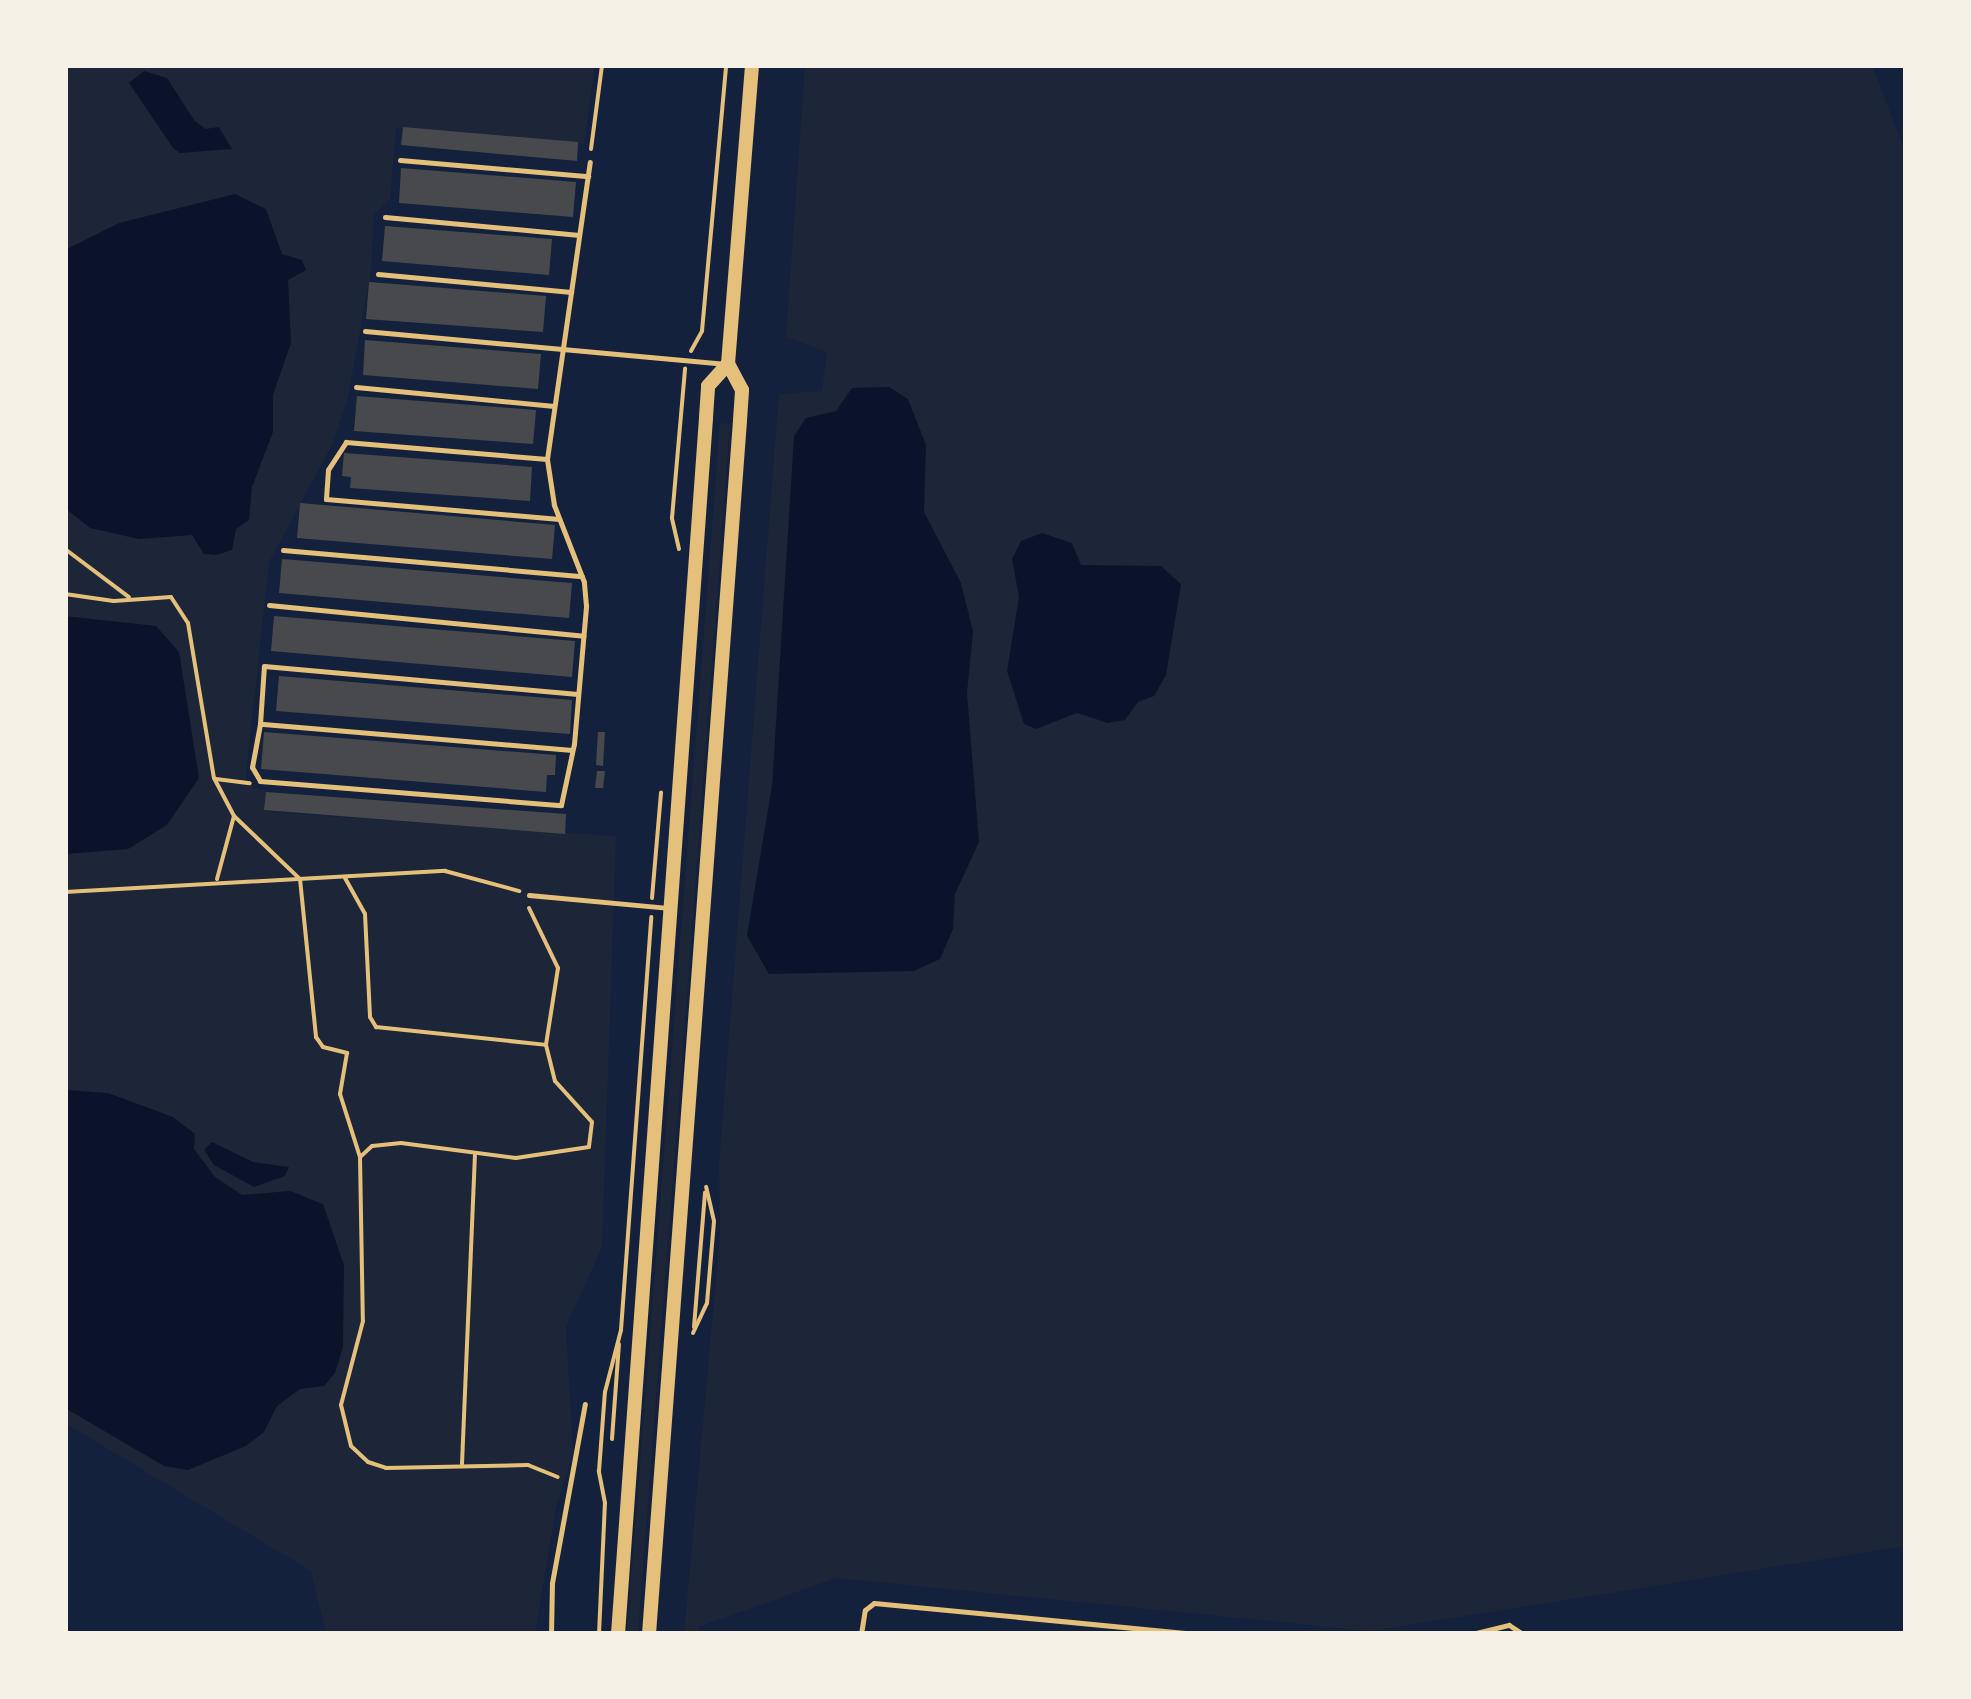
<!DOCTYPE html>
<style>
body{margin:0}
#map{position:relative;width:1971px;height:1699px;overflow:hidden;background:#14213d;font-family:"Fira Sans Condensed",sans-serif}
div>[style]{position:absolute}
.green>*{inset:0;background:#1d2539}
.water>*{inset:0;background:#0b132b}
.building>*{inset:0;background:#48494c}
.path>*{height:4px;margin:-2px;padding:0 2px;transform-origin:2px;border-radius:2px;background:#e5c07b}
.service>*{height:5px;margin:-2.5px;padding:0 2.5px;transform-origin:2.5px;border-radius:2.5px;background:#e5c07b}
.tertiary>*{height:14px;margin:-7px;padding:0 7px;transform-origin:7px;border-radius:7px;background:#e5c07b}
span{translate:-50% -50%;white-space:nowrap;text-align:center;line-height:1.15;-webkit-text-stroke:8px #f6f1e7;paint-order:stroke}
.frame{position:absolute;inset:0;border:68px solid #f6f1e7;pointer-events:none}
</style>
<div id="map">
<div class="green">
<i style="clip-path:polygon(65px 65px,595px 65px,584px 144px,396px 128px,390px 199px,374px 215px,371px 270px,348px 397px,332px 445px,269px 562px,245px 784px,270px 792px,268px 812px,616px 836px,602px 1247px,566px 1327px,573px 1453px,556px 1508px,535px 1634px,326px 1634px,311px 1571px,65px 1423px)"></i>
<i style="clip-path:polygon(805px 65px,1872px 65px,1906px 154px,1906px 1546px,1371px 1631px,836px 1578px,698px 1627px,702px 1634px,684px 1634px,720px 1234px,719px 1165px,779px 394px,822px 391px,827px 352px,786px 337px)"></i>
<i style="clip-path:polygon(720px 423px,730px 424px,689px 970px,638px 1634px,627px 1634px)"></i>
</div>
<div class="water">
<i style="clip-path:polygon(144px 71px,167px 78px,194px 120px,205px 129px,219px 127px,232px 149px,180px 153px,173px 148px,129px 83px)"></i>
<i style="clip-path:polygon(235px 194px,266px 209px,282px 254px,302px 260px,306px 270px,288px 280px,291px 343px,273px 395px,273px 432px,252px 487px,249px 520px,236px 529px,232px 550px,216px 555px,204px 554px,192px 535px,139px 539px,90px 528px,65px 508px,65px 250px,119px 223px)"></i>
<i style="clip-path:polygon(889px 387px,908px 399px,926px 445px,924px 512px,961px 583px,973px 631px,967px 693px,979px 842px,955px 894px,953px 929px,940px 959px,914px 971px,769px 974px,747px 936px,772px 786px,794px 436px,806px 418px,836px 411px,852px 388px)"></i>
<i style="clip-path:polygon(1042px 533px,1072px 543px,1081px 565px,1161px 566px,1181px 584px,1166px 675px,1154px 696px,1138px 702px,1125px 720px,1108px 723px,1077px 713px,1036px 729px,1024px 724px,1007px 671px,1019px 597px,1012px 559px,1021px 541px)"></i>
<i style="clip-path:polygon(65px 616px,156px 626px,179px 652px,199px 778px,167px 825px,128px 849px,65px 854px)"></i>
<i style="clip-path:polygon(65px 1090px,108px 1093px,173px 1117px,195px 1134px,194px 1149px,215px 1177px,242px 1195px,290px 1191px,323px 1204px,344px 1265px,343px 1347px,335px 1373px,324px 1386px,300px 1389px,277px 1406px,264px 1432px,246px 1446px,188px 1470px,164px 1466px,65px 1408px)"></i>
<i style="clip-path:polygon(212px 1142px,253px 1162px,289px 1167px,285px 1176px,254px 1187px,214px 1165px,204px 1150px)"></i>
</div>
<div class="building">
<i style="clip-path:polygon(403px 127px,578px 142px,577px 161px,401px 145px)"></i>
<i style="clip-path:polygon(401px 168px,576px 182px,573px 217px,399px 203px)"></i>
<i style="clip-path:polygon(385px 226px,552px 239px,549px 275px,382px 261px)"></i>
<i style="clip-path:polygon(369px 282px,546px 296px,543px 332px,366px 319px)"></i>
<i style="clip-path:polygon(365px 340px,541px 354px,538px 389px,363px 375px)"></i>
<i style="clip-path:polygon(357px 396px,536px 410px,533px 444px,354px 431px)"></i>
<i style="clip-path:polygon(344px 453px,532px 467px,530px 501px,350px 488px,351px 477px,342px 476px)"></i>
<i style="clip-path:polygon(300px 503px,555px 525px,552px 559px,297px 538px)"></i>
<i style="clip-path:polygon(282px 559px,572px 583px,569px 618px,279px 593px)"></i>
<i style="clip-path:polygon(274px 616px,575px 641px,572px 677px,271px 651px)"></i>
<i style="clip-path:polygon(279px 676px,572px 700px,570px 734px,276px 711px)"></i>
<i style="clip-path:polygon(264px 732px,556px 755px,555px 775px,547px 775px,546px 792px,261px 769px)"></i>
<i style="clip-path:polygon(598px 732px,605px 732px,603px 766px,596px 765px)"></i>
<i style="clip-path:polygon(597px 771px,605px 771px,603px 788px,595px 788px)"></i>
<i style="clip-path:polygon(266px 792px,566px 814px,565px 834px,264px 810px)"></i>
</div>
<div class="path">
<i style="left:591px;top:149px;width:85px;rotate:-82.5deg"></i>
<i style="left:691px;top:351px;width:23px;rotate:-61deg"></i>
<i style="left:702px;top:331px;width:267px;rotate:-84.8deg"></i>
<i style="left:65px;top:549px;width:80px;rotate:36.9deg"></i>
<i style="left:679px;top:549px;width:32px;rotate:-103deg"></i>
<i style="left:672px;top:518px;width:150px;rotate:-85deg"></i>
<i style="left:65px;top:594px;width:49px;rotate:8.1deg"></i>
<i style="left:114px;top:601px;width:57px;rotate:-4deg"></i>
<i style="left:171px;top:597px;width:31px;rotate:57deg"></i>
<i style="left:188px;top:623px;width:157px;rotate:80.5deg"></i>
<i style="left:214px;top:778px;width:43px;rotate:62.2deg"></i>
<i style="left:234px;top:816px;width:91px;rotate:43.7deg"></i>
<i style="left:300px;top:879px;width:159px;rotate:84.2deg"></i>
<i style="left:316px;top:1037px;width:12px;rotate:55deg"></i>
<i style="left:323px;top:1047px;width:25px;rotate:14deg"></i>
<i style="left:347px;top:1053px;width:42px;rotate:99.7deg"></i>
<i style="left:340px;top:1094px;width:66px;rotate:72.4deg"></i>
<i style="left:216px;top:779px;width:34px;rotate:7deg"></i>
<i style="left:345px;top:878px;width:41px;rotate:60.9deg"></i>
<i style="left:365px;top:914px;width:103px;rotate:87.2deg"></i>
<i style="left:370px;top:1017px;width:12px;rotate:59deg"></i>
<i style="left:376px;top:1027px;width:171px;rotate:6deg"></i>
<i style="left:217px;top:879px;width:65px;rotate:-74.9deg"></i>
<i style="left:65px;top:892px;width:381px;rotate:-3.2deg"></i>
<i style="left:445px;top:871px;width:77px;rotate:15.1deg"></i>
<i style="left:652px;top:898px;width:106px;rotate:-85.1deg"></i>
<i style="left:529px;top:908px;width:67px;rotate:64.2deg"></i>
<i style="left:558px;top:968px;width:78px;rotate:98.9deg"></i>
<i style="left:546px;top:1045px;width:37px;rotate:76deg"></i>
<i style="left:555px;top:1081px;width:55px;rotate:47.9deg"></i>
<i style="left:592px;top:1122px;width:25px;rotate:97deg"></i>
<i style="left:589px;top:1147px;width:74px;rotate:171.4deg"></i>
<i style="left:516px;top:1158px;width:116px;rotate:-172.6deg"></i>
<i style="left:401px;top:1143px;width:29px;rotate:174deg"></i>
<i style="left:372px;top:1146px;width:16px;rotate:137deg"></i>
<i style="left:360px;top:1157px;width:164px;rotate:89deg"></i>
<i style="left:363px;top:1321px;width:87px;rotate:104.7deg"></i>
<i style="left:341px;top:1405px;width:42px;rotate:76.3deg"></i>
<i style="left:351px;top:1446px;width:23px;rotate:43deg"></i>
<i style="left:368px;top:1462px;width:19px;rotate:18deg"></i>
<i style="left:386px;top:1468px;width:142px;rotate:-1.2deg"></i>
<i style="left:528px;top:1465px;width:32px;rotate:22deg"></i>
<i style="left:694px;top:1327px;width:135px;rotate:-85.3deg"></i>
<i style="left:693px;top:1333px;width:33px;rotate:-65deg"></i>
<i style="left:707px;top:1303px;width:82px;rotate:-85.1deg"></i>
<i style="left:714px;top:1221px;width:35px;rotate:-103deg"></i>
<i style="left:612px;top:1439px;width:95px;rotate:-85.8deg"></i>
<i style="left:462px;top:1464px;width:309px;rotate:-87.6deg"></i>
<i style="left:599px;top:1634px;width:131px;rotate:-87.4deg"></i>
<i style="left:605px;top:1503px;width:33px;rotate:-101deg"></i>
<i style="left:599px;top:1471px;width:79px;rotate:-85.7deg"></i>
<i style="left:605px;top:1392px;width:64px;rotate:-75.5deg"></i>
<i style="left:621px;top:1330px;width:414px;rotate:-85.8deg"></i>
</div>
<div class="service">
<i style="left:400px;top:160px;width:189px;rotate:4.9deg"></i>
<i style="left:385px;top:217px;width:195px;rotate:5.3deg"></i>
<i style="left:378px;top:274px;width:194px;rotate:5.3deg"></i>
<i style="left:365px;top:331px;width:363px;rotate:5.2deg"></i>
<i style="left:356px;top:387px;width:199px;rotate:5.5deg"></i>
<i style="left:547px;top:459px;width:202px;rotate:-175.2deg"></i>
<i style="left:346px;top:442px;width:33px;rotate:123deg"></i>
<i style="left:328px;top:470px;width:29px;rotate:94deg"></i>
<i style="left:326px;top:499px;width:234px;rotate:4.9deg"></i>
<i style="left:283px;top:550px;width:300px;rotate:5deg"></i>
<i style="left:269px;top:605px;width:316px;rotate:5.6deg"></i>
<i style="left:260px;top:724px;width:58px;rotate:-86.1deg"></i>
<i style="left:264px;top:666px;width:315px;rotate:5.1deg"></i>
<i style="left:572px;top:750px;width:313px;rotate:-175.2deg"></i>
<i style="left:260px;top:724px;width:44px;rotate:100.5deg"></i>
<i style="left:252px;top:767px;width:16px;rotate:60deg"></i>
<i style="left:260px;top:781px;width:302px;rotate:4.6deg"></i>
<i style="left:561px;top:805px;width:62px;rotate:-78deg"></i>
<i style="left:574px;top:744px;width:139px;rotate:-85deg"></i>
<i style="left:586px;top:606px;width:24px;rotate:-95deg"></i>
<i style="left:584px;top:582px;width:83px;rotate:-111.3deg"></i>
<i style="left:554px;top:505px;width:47px;rotate:-98.7deg"></i>
<i style="left:547px;top:459px;width:300px;rotate:-81.8deg"></i>
<i style="left:529px;top:895px;width:142px;rotate:5.3deg"></i>
<i style="left:551px;top:1634px;width:51px;rotate:-88.9deg"></i>
<i style="left:552px;top:1583px;width:182px;rotate:-79.6deg"></i>
<i style="left:861px;top:1634px;width:24px;rotate:-81deg"></i>
<i style="left:865px;top:1610px;width:11px;rotate:-38deg"></i>
<i style="left:874px;top:1603px;width:323px;rotate:5.5deg"></i>
<i style="left:1472px;top:1634px;width:38px;rotate:-14deg"></i>
<i style="left:1509px;top:1625px;width:17px;rotate:33deg"></i>
</div>
<div class="tertiary">
<i style="left:618px;top:1634px;width:1220px;rotate:-85.86deg"></i>
<i style="left:706px;top:417px;width:31px;rotate:-86deg"></i>
<i style="left:708px;top:386px;width:30px;rotate:-48deg"></i>
<i style="left:649px;top:1634px;width:1217px;rotate:-85.71deg"></i>
<i style="left:740px;top:420px;width:30px;rotate:-86deg"></i>
<i style="left:742px;top:390px;width:30px;rotate:-118deg"></i>
<i style="left:728px;top:364px;width:300px;rotate:-85.4deg"></i>
</div>
<div class="frame"></div>
</div>
